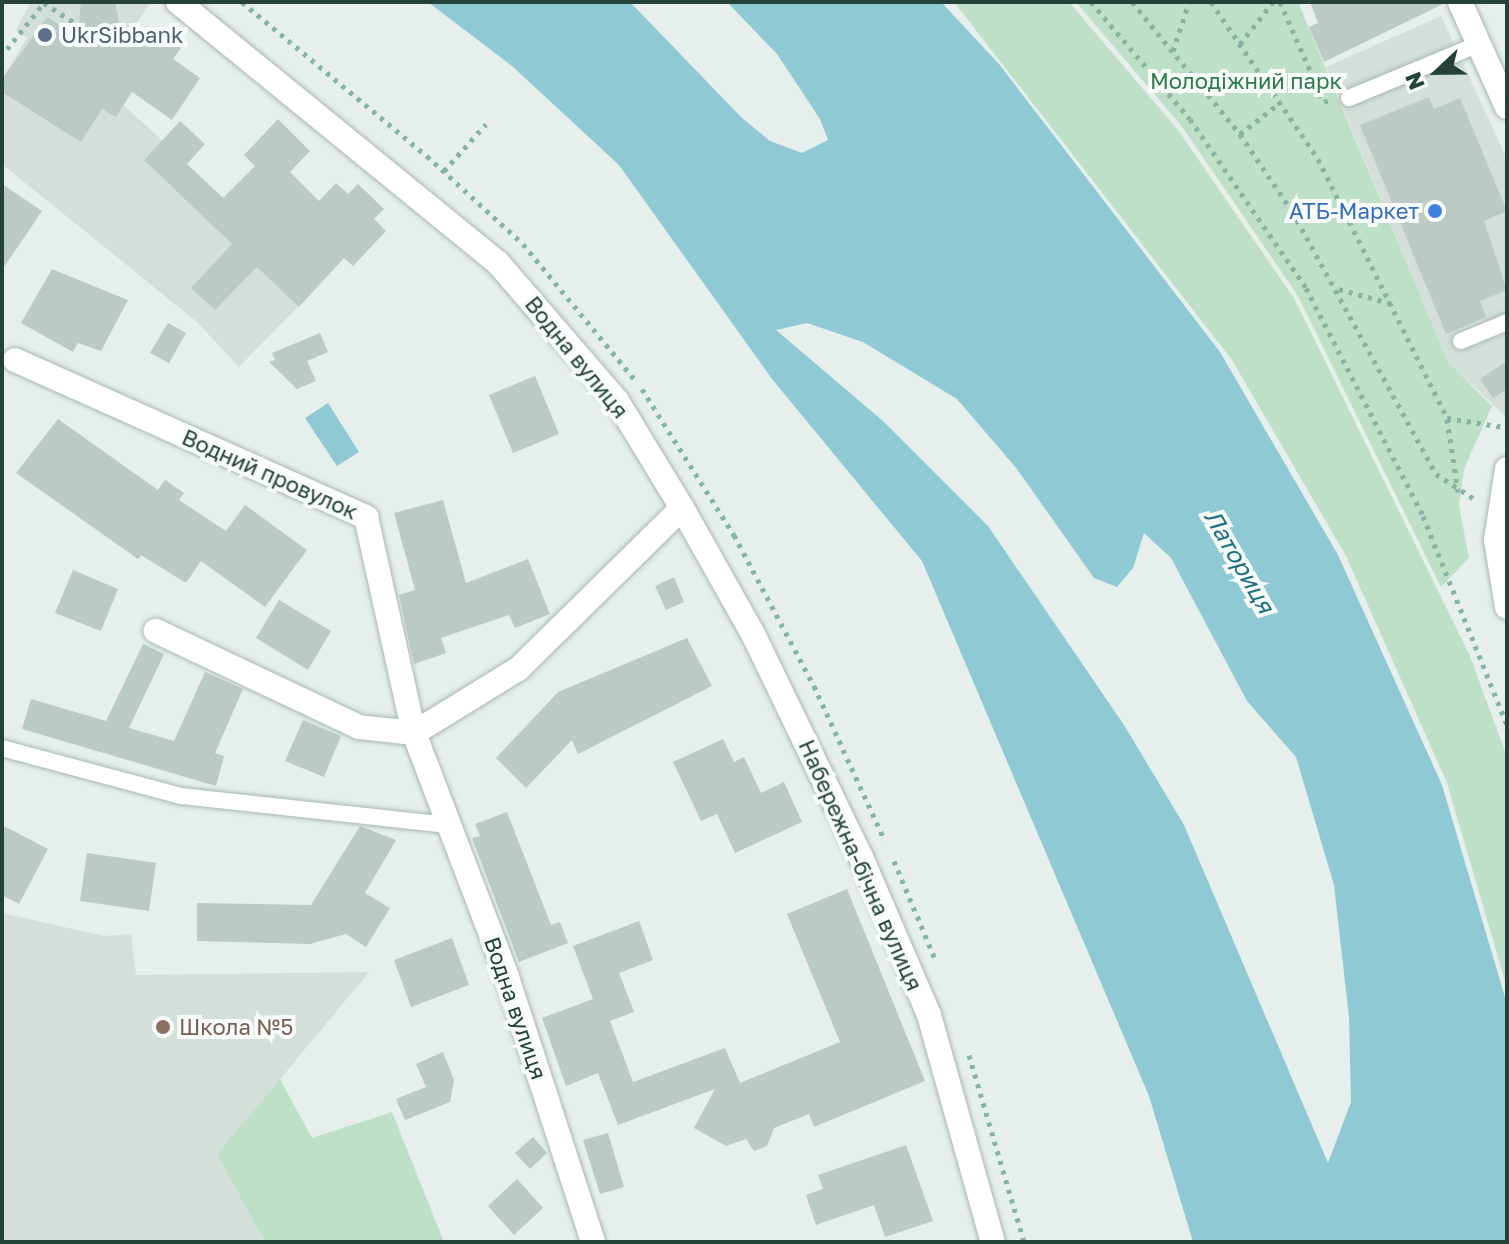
<!DOCTYPE html>
<meta charset="utf-8">
<style>
body{margin:0}
#map{position:relative;width:1509px;height:1244px;overflow:hidden;background:#e6efeb;font-family:"Golos Text",sans-serif}
div>[style]{position:absolute}
.built>*{inset:0;background:#d4dfda}
.green>*{inset:0;background:#bfe0c8}
.water>*{inset:0;background:#8ec9d4}
.building>*{inset:0;background:#bbcac4}
.path>*{height:5px;margin-top:-2.5px;transform-origin:0;background:repeating-linear-gradient(90deg,#86b3a5 0 4px,transparent 0 10px)}
.roads{filter:drop-shadow(0 0 2px #a8b8b2) drop-shadow(0 0 2px #a8b8b2)}
.lane>*{height:16px;margin:-8px;padding:0 8px;transform-origin:8px;border-radius:8px;background:#fff}
.street>*{height:24px;margin:-12px;padding:0 12px;transform-origin:12px;border-radius:12px;background:#fff}
.secondary>*{height:24px;margin:-12px;padding:0 12px;transform-origin:12px;border-radius:12px;background:#fff}
.dots>*{width:22px;height:22px;translate:-50% -50%;box-sizing:border-box;border:4px solid #f7fbf9;border-radius:50%}
span{translate:-50% -50%;white-space:nowrap;text-align:center;line-height:1.15;-webkit-text-stroke:8px #f7fbf9;paint-order:stroke}
.service-label{font-size:22px;color:#4e5e75}
.left{translate:0 -50%;text-align:left}
.park-label{font-size:22px;color:#2d7a4b}
.shop-label{font-size:22px;color:#366cbe}
.right{translate:-100% -50%;text-align:right}
.street-label{font-size:22px;color:#24423a}
.education-label{font-size:22px;color:#785e54}
.water-label{font-size:24px;color:#1c6f80;font-style:italic}
.frame{position:absolute;inset:0;border:4px solid #24423a;pointer-events:none}
.north{position:absolute;left:1397px;top:32px;width:80px;height:80px;-webkit-text-stroke:6px #f7fbf9;paint-order:stroke;rotate:248deg;font-size:22px;font-weight:700;line-height:32px;text-align:center;color:#24423a}
.north::after{content:'';display:block;margin:auto;width:28px;height:36px;background:#24423a;clip-path:polygon(50% 0,100% 100%,50% 72%,0 100%)}
</style>
<div id="map">
<div class="built">
<i style="clip-path:polygon(31px 2px,159px 2px,149px 5px,128px 36px,124px 105px,317px 287px,239px 367px,197px 322px,2px 164px,2px 79px,27px 38px,16px 30px)"></i>
<i style="clip-path:polygon(1441px 16px,1507px 159px,1507px 418px,1448px 362px,1326px 67px)"></i>
<i style="clip-path:polygon(2px 913px,104px 936px,131px 934px,136px 975px,369px 972px,218px 1154px,265px 1242px,2px 1242px)"></i>
</div>
<div class="green">
<i style="clip-path:polygon(954px 2px,1069px 2px,1178px 130px,1294px 298px,1470px 656px,1507px 757px,1507px 988px,1447px 783px,1346px 556px,1232px 360px)"></i>
<i style="clip-path:polygon(1076px 2px,1298px 2px,1448px 362px,1492px 406px,1464px 469px,1459px 506px,1469px 558px,1441px 587px,1298px 296px,1183px 128px)"></i>
<i style="clip-path:polygon(280px 1079px,312px 1138px,392px 1112px,444px 1242px,265px 1242px,217px 1154px)"></i>
</div>
<div class="water">
<i style="clip-path:polygon(evenodd,428px 2px,630px 2px,741px 117px,770px 141px,802px 153px,828px 140px,820px 119px,777px 54px,727px 2px,941px 2px,999px 64px,1220px 352px,1338px 555px,1442px 785px,1507px 1004px,1507px 1242px,1193px 1242px,1149px 1096px,922px 561px,772px 379px,619px 165px,512px 66px,428px 2px,807px 323px,863px 342px,957px 399px,1017px 469px,1094px 578px,1117px 587px,1133px 568px,1144px 533px,1171px 558px,1247px 701px,1296px 757px,1334px 885px,1349px 1017px,1351px 1102px,1328px 1163px,1184px 825px,1124px 725px,988px 526px,883px 421px,776px 330px,807px 323px)"></i>
<i style="clip-path:polygon(328px 403px,359px 452px,337px 466px,305px 418px)"></i>
</div>
<div class="building">
<i style="clip-path:polygon(81px 2px,115px 2px,119px 22px,145px 40px,153px 29px,181px 48px,173px 59px,200px 78px,172px 120px,132px 92px,116px 117px,102px 109px,81px 142px,2px 92px,2px 79px,47px 17px,78px 37px)"></i>
<i style="clip-path:polygon(1310px 2px,1445px 2px,1445px 3px,1324px 62px,1309px 27px,1318px 23px)"></i>
<i style="clip-path:polygon(1429px 97px,1434px 109px,1460px 98px,1507px 211px,1484px 221px,1507px 290px,1480px 301px,1486px 317px,1446px 334px,1360px 125px)"></i>
<i style="clip-path:polygon(278px 119px,310px 151px,290px 172px,319px 201px,336px 183px,348px 194px,358px 184px,384px 209px,374px 219px,386px 231px,353px 266px,344px 258px,299px 307px,257px 267px,215px 310px,191px 288px,232px 244px,144px 160px,180px 121px,205px 144px,187px 164px,223px 198px,255px 166px,244px 155px)"></i>
<i style="clip-path:polygon(2px 184px,42px 211px,2px 270px)"></i>
<i style="clip-path:polygon(52px 269px,128px 300px,101px 351px,78px 343px,73px 352px,21px 323px)"></i>
<i style="clip-path:polygon(168px 323px,186px 333px,169px 363px,150px 353px)"></i>
<i style="clip-path:polygon(320px 333px,328px 352px,307px 361px,316px 381px,297px 389px,269px 362px,275px 360px,272px 353px)"></i>
<i style="clip-path:polygon(1507px 361px,1507px 389px,1493px 398px,1480px 379px)"></i>
<i style="clip-path:polygon(535px 376px,559px 434px,513px 453px,489px 395px)"></i>
<i style="clip-path:polygon(58px 419px,158px 490px,165px 480px,184px 493px,179px 500px,226px 531px,245px 505px,307px 550px,265px 607px,201px 561px,186px 583px,141px 555px,138px 559px,16px 473px)"></i>
<i style="clip-path:polygon(443px 500px,466px 583px,528px 559px,550px 614px,515px 628px,509px 615px,441px 638px,446px 653px,414px 664px,399px 595px,415px 590px,394px 513px)"></i>
<i style="clip-path:polygon(73px 570px,118px 589px,101px 631px,55px 613px)"></i>
<i style="clip-path:polygon(674px 577px,684px 602px,666px 610px,655px 586px)"></i>
<i style="clip-path:polygon(279px 600px,331px 631px,308px 670px,256px 638px)"></i>
<i style="clip-path:polygon(687px 638px,712px 686px,578px 754px,572px 740px,526px 788px,496px 758px,558px 692px)"></i>
<i style="clip-path:polygon(143px 644px,164px 654px,129px 728px,174px 741px,205px 672px,243px 689px,215px 753px,224px 756px,216px 786px,22px 729px,31px 699px,106px 721px)"></i>
<i style="clip-path:polygon(303px 720px,341px 736px,324px 777px,285px 761px)"></i>
<i style="clip-path:polygon(723px 739px,734px 762px,744px 757px,761px 793px,784px 782px,802px 822px,735px 853px,717px 814px,701px 821px,673px 762px)"></i>
<i style="clip-path:polygon(507px 812px,551px 925px,560px 922px,568px 943px,519px 962px,472px 838px,480px 836px,475px 824px)"></i>
<i style="clip-path:polygon(2px 825px,48px 849px,19px 904px,2px 895px)"></i>
<i style="clip-path:polygon(360px 826px,396px 840px,365px 893px,390px 908px,366px 947px,346px 934px,310px 944px,197px 941px,197px 903px,311px 905px)"></i>
<i style="clip-path:polygon(87px 853px,156px 863px,149px 911px,80px 901px)"></i>
<i style="clip-path:polygon(847px 889px,925px 1081px,814px 1127px,809px 1114px,774px 1128px,767px 1146px,754px 1151px,746px 1139px,726px 1146px,694px 1128px,715px 1089px,618px 1125px,598px 1073px,566px 1086px,542px 1018px,593px 999px,573px 946px,639px 921px,653px 960px,619px 973px,634px 1012px,610px 1021px,633px 1082px,725px 1048px,740px 1083px,840px 1042px,787px 914px)"></i>
<i style="clip-path:polygon(452px 938px,469px 985px,411px 1007px,394px 960px)"></i>
<i style="clip-path:polygon(443px 1052px,454px 1080px,450px 1102px,405px 1120px,396px 1099px,426px 1087px,416px 1064px)"></i>
<i style="clip-path:polygon(608px 1133px,624px 1187px,600px 1194px,583px 1140px)"></i>
<i style="clip-path:polygon(533px 1137px,547px 1153px,530px 1169px,515px 1153px)"></i>
<i style="clip-path:polygon(906px 1145px,933px 1221px,885px 1237px,874px 1205px,816px 1225px,806px 1195px,823px 1189px,818px 1175px)"></i>
<i style="clip-path:polygon(517px 1179px,543px 1208px,514px 1235px,488px 1206px)"></i>
</div>
<div class="path">
<i style="left:242px;top:2px;width:241px;rotate:39.8deg"></i>
<i style="left:427px;top:156px;width:130px;rotate:42.5deg"></i>
<i style="left:523px;top:244px;width:178px;rotate:50.5deg"></i>
<i style="left:1091px;top:2px;width:153px;rotate:49.8deg"></i>
<i style="left:1190px;top:119px;width:205px;rotate:55.5deg"></i>
<i style="left:1306px;top:288px;width:256px;rotate:62.8deg"></i>
<i style="left:1423px;top:516px;width:225px;rotate:68.1deg"></i>
<i style="left:1132px;top:2px;width:171px;rotate:50.7deg"></i>
<i style="left:1240px;top:134px;width:93px;rotate:56deg"></i>
<i style="left:1292px;top:211px;width:300px;rotate:61.3deg"></i>
<i style="left:1436px;top:474px;width:48px;rotate:33deg"></i>
<i style="left:1211px;top:2px;width:190px;rotate:55.7deg"></i>
<i style="left:1318px;top:159px;width:289px;rotate:63.5deg"></i>
<i style="left:1447px;top:418px;width:57px;rotate:9.1deg"></i>
<i style="left:1280px;top:2px;width:109px;rotate:66.3deg"></i>
<i style="left:1324px;top:102px;width:5px;rotate:-22deg"></i>
<i style="left:1240px;top:44px;width:53px;rotate:-51.8deg"></i>
<i style="left:7px;top:49px;width:59px;rotate:-51.2deg"></i>
<i style="left:44px;top:3px;width:35px;rotate:33deg"></i>
<i style="left:1173px;top:51px;width:52px;rotate:-71.9deg"></i>
<i style="left:1240px;top:134px;width:52px;rotate:-38deg"></i>
<i style="left:444px;top:171px;width:63px;rotate:-48.2deg"></i>
<i style="left:1339px;top:289px;width:53px;rotate:15.4deg"></i>
<i style="left:642px;top:389px;width:173px;rotate:57.8deg"></i>
<i style="left:734px;top:535px;width:171px;rotate:62.1deg"></i>
<i style="left:814px;top:686px;width:170px;rotate:65.4deg"></i>
<i style="left:1447px;top:419px;width:74px;rotate:81.4deg"></i>
<i style="left:894px;top:861px;width:106px;rotate:67.3deg"></i>
<i style="left:969px;top:1055px;width:195px;rotate:73.6deg"></i>
</div>
<div class="roads">
<div class="lane">
<i style="left:1349px;top:98px;width:141px;rotate:-22.6deg"></i>
<i style="left:1461px;top:341px;width:50px;rotate:-22.4deg"></i>
<i style="left:2px;top:748px;width:185px;rotate:15deg"></i>
<i style="left:181px;top:796px;width:270px;rotate:6.2deg"></i>
</div>
<div class="street">
<i style="left:178px;top:2px;width:413px;rotate:39.2deg"></i>
<i style="left:498px;top:263px;width:182px;rotate:49.2deg"></i>
<i style="left:617px;top:401px;width:125px;rotate:58.7deg"></i>
<i style="left:682px;top:508px;width:230px;rotate:135.5deg"></i>
<i style="left:518px;top:669px;width:122px;rotate:148.4deg"></i>
<i style="left:414px;top:733px;width:261px;rotate:69.1deg"></i>
<i style="left:507px;top:977px;width:279px;rotate:72deg"></i>
<i style="left:15px;top:360px;width:385px;rotate:24.1deg"></i>
<i style="left:366px;top:517px;width:221px;rotate:77.5deg"></i>
<i style="left:414px;top:733px;width:55px;rotate:-173.8deg"></i>
<i style="left:359px;top:727px;width:225px;rotate:-154.7deg"></i>
<i style="left:682px;top:508px;width:145px;rotate:60.6deg"></i>
<i style="left:753px;top:634px;width:248px;rotate:64.2deg"></i>
<i style="left:861px;top:857px;width:172px;rotate:66.7deg"></i>
<i style="left:929px;top:1015px;width:236px;rotate:74.3deg"></i>
</div>
<div class="secondary">
<i style="left:1460px;top:2px;width:115px;rotate:65.9deg"></i>
<i style="left:1507px;top:469px;width:72px;rotate:98.8deg"></i>
<i style="left:1496px;top:540px;width:68px;rotate:80.7deg"></i>
</div>
</div>
<div class="dots">
<i style="left:45px;top:35px;background:#5c6f8a"></i>
<i style="left:1435px;top:211px;background:#3f7fe0"></i>
<i style="left:163px;top:1027px;background:#8d6e63"></i>
</div>
<div class="service-label">
<span class="left" style="left:61px;top:35px">UkrSibbank</span>
</div>
<div class="park-label">
<span style="left:1246px;top:81px">Молодіжний парк</span>
</div>
<div class="shop-label">
<span class="right" style="left:1419px;top:211px">АТБ-Маркет</span>
</div>
<div class="street-label">
<span style="left:577px;top:357px;rotate:51deg">Водна вулиця</span>
<span style="left:270px;top:474px;rotate:24deg">Водний провулок</span>
<span style="left:861px;top:865px;rotate:66deg">Набережна-бічна вулиця</span>
<span style="left:516px;top:1008px;rotate:71deg">Водна вулиця</span>
</div>
<div class="education-label">
<span class="left" style="left:179px;top:1027px">Школа №5</span>
</div>
<div class="water-label">
<span style="left:1240px;top:561px;rotate:60deg">Латориця</span>
</div>
<div class="frame"></div>
<div class="north">N</div>
</div>
